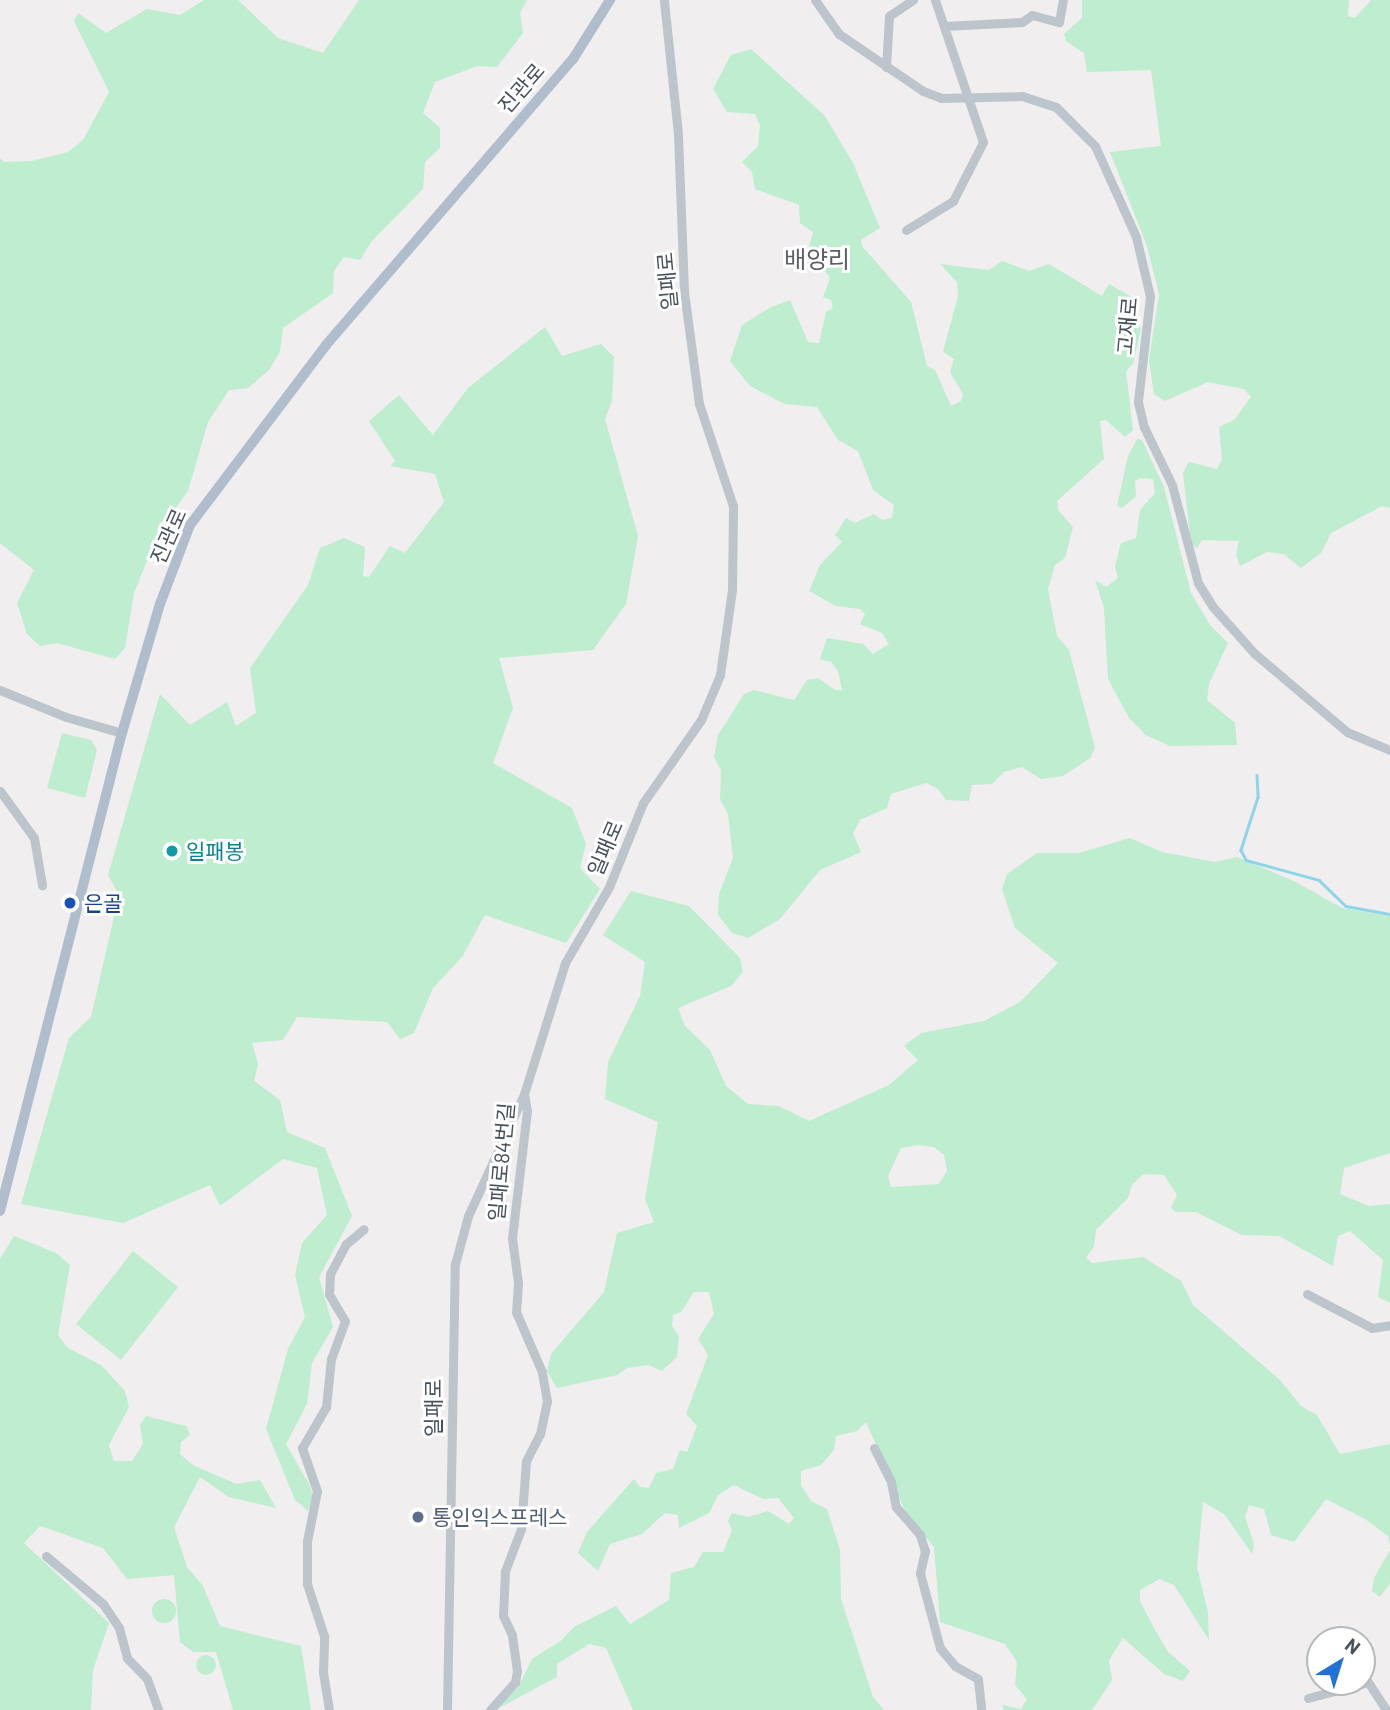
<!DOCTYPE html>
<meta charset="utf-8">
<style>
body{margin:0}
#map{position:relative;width:1390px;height:1710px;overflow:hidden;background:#f0eeee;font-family:Barlow,"Noto Sans KR",sans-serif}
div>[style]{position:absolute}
.green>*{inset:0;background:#beedcf}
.round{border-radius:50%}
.stream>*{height:2.5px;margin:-1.25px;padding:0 1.25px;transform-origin:1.25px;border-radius:1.25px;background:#8dd5e8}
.minor>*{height:9px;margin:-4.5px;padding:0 4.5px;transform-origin:4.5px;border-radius:4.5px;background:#bdc5cc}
.major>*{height:10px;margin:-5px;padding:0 5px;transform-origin:5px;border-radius:5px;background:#afbdcc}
.dots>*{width:19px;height:19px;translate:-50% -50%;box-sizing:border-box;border:4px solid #fff;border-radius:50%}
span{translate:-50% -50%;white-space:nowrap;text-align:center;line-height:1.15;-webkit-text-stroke:6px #fff;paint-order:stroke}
.street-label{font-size:21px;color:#47515a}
.culture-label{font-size:21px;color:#0d838f}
.left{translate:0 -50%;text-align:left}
.transit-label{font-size:21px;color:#164399}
.service-label{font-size:21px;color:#4e5e75}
.quarter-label{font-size:24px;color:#5b5e62}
.north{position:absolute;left:1306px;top:1626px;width:70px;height:70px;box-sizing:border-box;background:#fff;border:2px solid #b5b9bd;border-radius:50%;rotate:38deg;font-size:19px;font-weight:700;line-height:28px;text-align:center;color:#47515a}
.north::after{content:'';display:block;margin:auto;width:24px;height:32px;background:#2172d7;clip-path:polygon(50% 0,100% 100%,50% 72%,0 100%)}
</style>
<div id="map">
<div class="green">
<i style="clip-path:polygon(204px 0,238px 0,278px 38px,323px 53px,359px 0,527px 0,520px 13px,523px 33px,497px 67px,477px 66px,435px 82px,423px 113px,440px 128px,440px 148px,425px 162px,423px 189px,372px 241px,360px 260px,344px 257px,334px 271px,333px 293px,283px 328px,280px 352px,269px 370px,248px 388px,229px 390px,208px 422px,188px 491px,159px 531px,134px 593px,125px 648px,115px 659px,57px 643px,40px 646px,27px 634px,17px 603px,34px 570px,0 543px,0 158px,4px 162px,32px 161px,68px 152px,83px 140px,109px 92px,74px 21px,78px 13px,106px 33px,147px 9px,180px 15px)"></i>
<i style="clip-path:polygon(1082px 0,1349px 0,1348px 16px,1355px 18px,1371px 0,1390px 0,1390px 508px,1382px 506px,1331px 533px,1321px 553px,1301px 568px,1284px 554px,1267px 552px,1240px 566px,1236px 555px,1239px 541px,1202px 540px,1197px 548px,1191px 544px,1183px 473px,1189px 462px,1217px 469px,1222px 459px,1219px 427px,1234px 420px,1251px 397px,1244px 389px,1208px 382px,1165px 401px,1154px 394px,1149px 360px,1159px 294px,1147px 246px,1110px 152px,1161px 146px,1151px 70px,1087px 72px,1084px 53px,1066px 41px,1064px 34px,1082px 18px)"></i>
<i style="clip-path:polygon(751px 49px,825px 116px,853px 163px,880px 228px,861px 240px,862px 246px,911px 302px,927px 366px,935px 370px,951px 406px,961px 401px,963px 394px,950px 372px,954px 359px,943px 352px,958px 296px,957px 282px,940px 264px,989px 270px,1002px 261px,1029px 271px,1049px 264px,1102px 296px,1109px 284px,1139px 301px,1135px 322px,1141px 328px,1133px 364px,1126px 371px,1133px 430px,1125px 437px,1106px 420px,1100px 421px,1104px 459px,1057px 501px,1058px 510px,1073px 527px,1065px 558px,1055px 565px,1048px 589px,1057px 636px,1069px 650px,1095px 748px,1090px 758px,1063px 776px,1041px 779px,1022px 767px,1004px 772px,992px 784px,972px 785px,969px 801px,946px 800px,938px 789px,926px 783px,891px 794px,887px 808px,860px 820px,853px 833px,861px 852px,820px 870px,780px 919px,748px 938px,732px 933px,718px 915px,719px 894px,733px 858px,728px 814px,720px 800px,721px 770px,714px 757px,718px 735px,744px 694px,754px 690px,794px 700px,807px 680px,818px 678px,835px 690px,842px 690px,838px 671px,831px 662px,820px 659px,827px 638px,863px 644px,873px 654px,889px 644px,882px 633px,860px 624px,865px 614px,860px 609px,836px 606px,809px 591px,820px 565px,842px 542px,835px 535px,846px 518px,855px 523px,874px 514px,882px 520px,892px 518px,894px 505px,873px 490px,858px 451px,838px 440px,817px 407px,785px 404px,750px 386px,730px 361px,742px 325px,769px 308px,790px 300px,808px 342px,819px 343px,826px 312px,833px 308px,831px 300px,823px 297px,830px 278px,809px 247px,813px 232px,800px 223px,799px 205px,755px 189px,752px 172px,742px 162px,758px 146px,760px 125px,755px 114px,727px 112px,713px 89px,731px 55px)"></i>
<i style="clip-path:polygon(545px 327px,562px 356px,601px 344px,614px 357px,612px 401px,605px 419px,638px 536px,626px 604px,593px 650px,499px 658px,513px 708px,493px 763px,572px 808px,586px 844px,580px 868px,600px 889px,566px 943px,485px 915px,462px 957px,433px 988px,414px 1033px,400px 1039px,387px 1022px,297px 1017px,283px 1040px,252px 1043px,258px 1064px,254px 1081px,280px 1100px,287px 1132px,325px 1148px,352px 1216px,319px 1277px,333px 1327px,312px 1363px,307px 1404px,286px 1444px,309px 1484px,313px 1496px,308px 1511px,295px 1500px,266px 1429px,288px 1349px,305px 1317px,295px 1275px,302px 1243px,327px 1215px,317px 1168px,283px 1159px,220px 1206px,210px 1185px,123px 1223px,21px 1204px,69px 1038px,91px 1017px,119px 895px,108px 875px,160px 694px,190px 725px,227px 702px,236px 726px,256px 713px,250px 668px,308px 585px,320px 548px,344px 538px,365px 547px,363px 576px,369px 577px,390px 546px,405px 553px,444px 502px,435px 474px,390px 466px,395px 461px,369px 421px,399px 395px,433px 435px,468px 388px)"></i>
<i style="clip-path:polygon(1137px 439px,1142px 440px,1164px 487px,1191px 593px,1210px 625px,1228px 643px,1209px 684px,1207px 700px,1235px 723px,1237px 745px,1170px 746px,1146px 735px,1129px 718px,1108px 679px,1104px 608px,1095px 580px,1106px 587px,1118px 578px,1115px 566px,1121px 543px,1136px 538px,1140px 510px,1155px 493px,1153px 479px,1141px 478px,1135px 481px,1136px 496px,1122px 508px,1117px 506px,1128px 456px)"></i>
<i style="clip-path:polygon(62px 733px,91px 740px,97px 750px,85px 798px,47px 788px)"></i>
<i style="clip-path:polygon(evenodd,1130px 838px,1162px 852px,1215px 862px,1237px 857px,1294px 881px,1342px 908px,1390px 916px,1390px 1153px,1344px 1168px,1340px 1194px,1369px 1206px,1390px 1204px,1390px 1303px,1378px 1297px,1383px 1260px,1350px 1231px,1338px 1236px,1333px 1266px,1279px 1236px,1242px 1235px,1196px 1212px,1176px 1212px,1171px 1208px,1177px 1195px,1164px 1175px,1143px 1174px,1132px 1185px,1128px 1198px,1096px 1230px,1094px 1246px,1086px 1258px,1092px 1263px,1143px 1257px,1181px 1281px,1193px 1305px,1280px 1380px,1301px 1406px,1317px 1415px,1340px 1454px,1390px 1444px,1390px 1545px,1388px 1536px,1365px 1519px,1326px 1499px,1294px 1542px,1271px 1535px,1264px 1509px,1249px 1505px,1245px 1517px,1254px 1544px,1252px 1554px,1225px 1515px,1203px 1502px,1197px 1567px,1208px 1612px,1209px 1640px,1174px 1585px,1159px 1579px,1140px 1590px,1140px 1601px,1154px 1628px,1168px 1652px,1190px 1671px,1183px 1681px,1164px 1674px,1123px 1638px,1109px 1660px,1112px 1680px,1092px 1710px,1003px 1710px,1003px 1705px,1021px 1709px,1027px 1699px,1015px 1685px,1017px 1662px,1005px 1644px,940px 1622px,934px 1547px,906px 1513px,866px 1422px,857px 1431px,836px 1436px,834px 1450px,821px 1465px,801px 1471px,801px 1485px,811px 1501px,827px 1509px,840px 1550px,841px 1599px,873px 1697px,884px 1710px,633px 1710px,606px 1648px,589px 1644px,557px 1664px,557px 1677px,495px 1710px,519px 1686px,532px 1659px,562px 1640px,574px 1627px,616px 1606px,630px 1624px,669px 1600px,671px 1573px,694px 1567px,703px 1552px,723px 1552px,732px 1530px,728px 1521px,732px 1513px,748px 1517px,768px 1511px,789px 1524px,794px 1518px,778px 1498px,763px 1499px,734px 1485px,718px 1495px,709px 1513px,679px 1528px,678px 1515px,665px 1513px,642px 1534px,610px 1544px,598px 1571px,578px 1553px,587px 1532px,634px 1479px,640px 1487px,649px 1488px,656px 1473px,673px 1469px,680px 1450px,687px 1452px,697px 1426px,686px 1414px,708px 1355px,698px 1339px,714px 1314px,709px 1292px,694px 1292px,681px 1312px,673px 1315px,672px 1326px,679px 1336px,677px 1357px,662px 1371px,648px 1365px,627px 1368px,617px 1375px,557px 1388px,547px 1371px,551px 1354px,604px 1292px,617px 1233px,654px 1222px,645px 1199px,658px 1122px,605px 1099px,608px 1062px,640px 996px,645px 962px,603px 935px,631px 891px,689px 906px,740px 958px,743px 972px,731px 986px,678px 1008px,685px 1026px,710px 1050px,726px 1086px,748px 1104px,779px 1106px,809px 1121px,889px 1085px,918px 1060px,904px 1046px,921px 1033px,984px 1021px,1020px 1002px,1058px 963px,1015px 928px,1002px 889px,1007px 874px,1037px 853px,1079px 853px,1130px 838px,918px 1145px,934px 1147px,944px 1155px,947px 1171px,939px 1184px,891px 1187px,888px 1176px,901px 1148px,918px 1145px)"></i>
<i style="clip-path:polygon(14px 1236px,56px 1253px,70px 1265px,58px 1335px,68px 1348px,101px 1365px,125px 1391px,129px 1407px,109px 1445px,114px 1461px,132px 1461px,143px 1444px,140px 1425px,146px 1416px,186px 1426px,190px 1435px,181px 1442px,180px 1454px,193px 1465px,236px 1484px,260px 1480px,276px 1508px,229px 1497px,200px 1477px,174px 1527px,187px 1567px,203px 1586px,220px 1626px,301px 1646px,311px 1710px,233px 1710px,216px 1652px,193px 1652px,180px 1642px,174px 1575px,127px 1579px,103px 1548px,40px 1526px,24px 1543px,109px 1623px,93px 1670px,91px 1710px,0 1710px,0 1259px)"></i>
<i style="clip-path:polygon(133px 1251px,178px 1287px,121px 1360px,76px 1324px)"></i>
<i style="clip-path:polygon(1390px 1550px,1390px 1583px,1380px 1597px,1372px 1591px,1374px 1578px)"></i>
<i class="round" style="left:152px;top:1599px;width:24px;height:24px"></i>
<i class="round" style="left:196px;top:1655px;width:20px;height:20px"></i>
</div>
<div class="stream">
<i style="left:1257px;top:775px;width:22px;rotate:87deg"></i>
<i style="left:1258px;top:797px;width:56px;rotate:107.8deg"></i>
<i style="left:1241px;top:850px;width:11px;rotate:63deg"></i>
<i style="left:1246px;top:860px;width:76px;rotate:15.3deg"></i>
<i style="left:1319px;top:880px;width:37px;rotate:44deg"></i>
<i style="left:1346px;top:906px;width:45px;rotate:10.3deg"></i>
</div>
<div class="minor">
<i style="left:815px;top:0;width:42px;rotate:54.8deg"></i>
<i style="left:839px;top:34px;width:102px;rotate:34.2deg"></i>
<i style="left:923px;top:91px;width:19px;rotate:21deg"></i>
<i style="left:941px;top:98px;width:81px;rotate:-1.4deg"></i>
<i style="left:1022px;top:96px;width:36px;rotate:18deg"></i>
<i style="left:1056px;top:107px;width:55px;rotate:45deg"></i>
<i style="left:1095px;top:146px;width:100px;rotate:65.7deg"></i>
<i style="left:1136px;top:237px;width:61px;rotate:76.7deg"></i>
<i style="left:1150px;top:296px;width:107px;rotate:96.5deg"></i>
<i style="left:1138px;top:402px;width:26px;rotate:77deg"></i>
<i style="left:1144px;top:427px;width:64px;rotate:64.2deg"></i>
<i style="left:1172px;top:485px;width:101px;rotate:75.1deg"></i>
<i style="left:1198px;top:583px;width:28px;rotate:58deg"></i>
<i style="left:1213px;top:607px;width:62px;rotate:48.3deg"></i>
<i style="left:1254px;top:653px;width:122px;rotate:40.3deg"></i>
<i style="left:1347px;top:732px;width:47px;rotate:22.7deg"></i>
<i style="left:944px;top:26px;width:78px;rotate:-2.9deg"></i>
<i style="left:1022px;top:22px;width:12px;rotate:-35deg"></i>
<i style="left:1032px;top:15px;width:28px;rotate:15deg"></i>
<i style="left:1059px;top:22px;width:22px;rotate:-80deg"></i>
<i style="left:886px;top:67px;width:51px;rotate:-86.6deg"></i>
<i style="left:889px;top:16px;width:29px;rotate:-34deg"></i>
<i style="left:906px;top:230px;width:55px;rotate:-31.7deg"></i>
<i style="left:953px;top:201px;width:66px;rotate:-63deg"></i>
<i style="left:983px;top:142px;width:150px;rotate:-108.7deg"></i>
<i style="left:0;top:690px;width:71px;rotate:22.2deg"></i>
<i style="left:66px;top:717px;width:58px;rotate:15.9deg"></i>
<i style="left:0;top:791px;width:58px;rotate:54.1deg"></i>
<i style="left:34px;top:838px;width:48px;rotate:80.3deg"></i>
<i style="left:1307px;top:1294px;width:73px;rotate:27.6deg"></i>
<i style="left:1372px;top:1328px;width:18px;rotate:-9deg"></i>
<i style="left:874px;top:1448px;width:38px;rotate:63deg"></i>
<i style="left:891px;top:1482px;width:25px;rotate:79deg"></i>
<i style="left:896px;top:1507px;width:37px;rotate:49deg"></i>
<i style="left:920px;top:1535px;width:17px;rotate:73deg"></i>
<i style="left:925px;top:1551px;width:23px;rotate:103deg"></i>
<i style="left:920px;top:1573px;width:78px;rotate:75.1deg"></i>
<i style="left:940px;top:1648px;width:23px;rotate:50deg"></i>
<i style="left:955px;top:1666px;width:26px;rotate:29deg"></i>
<i style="left:978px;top:1679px;width:31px;rotate:84deg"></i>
<i style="left:46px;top:1556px;width:75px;rotate:40.1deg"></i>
<i style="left:103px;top:1604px;width:29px;rotate:56deg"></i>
<i style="left:119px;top:1628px;width:31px;rotate:75deg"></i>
<i style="left:127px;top:1658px;width:29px;rotate:46deg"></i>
<i style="left:147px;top:1679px;width:33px;rotate:70deg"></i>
<i style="left:1308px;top:1698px;width:62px;rotate:-14.9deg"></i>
<i style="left:1368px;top:1682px;width:33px;rotate:57deg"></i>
<i style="left:329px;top:1710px;width:38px;rotate:-99deg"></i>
<i style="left:323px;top:1672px;width:36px;rotate:-88deg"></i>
<i style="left:324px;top:1636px;width:55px;rotate:-108.1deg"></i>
<i style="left:307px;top:1584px;width:43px;rotate:-90deg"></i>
<i style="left:307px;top:1541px;width:51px;rotate:-78.7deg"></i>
<i style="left:317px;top:1491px;width:46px;rotate:-109.2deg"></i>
<i style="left:302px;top:1448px;width:48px;rotate:-59.7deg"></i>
<i style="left:326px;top:1407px;width:48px;rotate:-84.1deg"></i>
<i style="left:331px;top:1359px;width:40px;rotate:-69.8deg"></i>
<i style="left:345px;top:1321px;width:31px;rotate:-121deg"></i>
<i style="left:329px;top:1294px;width:20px;rotate:-87deg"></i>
<i style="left:330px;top:1274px;width:34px;rotate:-62deg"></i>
<i style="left:346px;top:1244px;width:23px;rotate:-40deg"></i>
<i style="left:447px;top:1710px;width:446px;rotate:-89deg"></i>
<i style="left:455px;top:1264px;width:50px;rotate:-74.8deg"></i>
<i style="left:468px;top:1216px;width:134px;rotate:-65.3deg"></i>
<i style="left:524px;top:1094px;width:137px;rotate:-72.6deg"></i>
<i style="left:565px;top:963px;width:88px;rotate:-59.9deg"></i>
<i style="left:609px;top:887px;width:91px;rotate:-68deg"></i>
<i style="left:643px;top:803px;width:101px;rotate:-55.1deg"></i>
<i style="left:701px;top:720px;width:49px;rotate:-67.1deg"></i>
<i style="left:720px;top:675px;width:86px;rotate:-82deg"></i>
<i style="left:732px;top:590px;width:84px;rotate:-89.3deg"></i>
<i style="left:733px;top:506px;width:108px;rotate:-108.4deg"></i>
<i style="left:699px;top:404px;width:114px;rotate:-97.6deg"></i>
<i style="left:684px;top:291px;width:157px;rotate:-92.2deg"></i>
<i style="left:678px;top:134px;width:135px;rotate:-96deg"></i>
<i style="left:490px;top:1710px;width:38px;rotate:-48deg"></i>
<i style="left:515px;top:1682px;width:11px;rotate:-80deg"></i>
<i style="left:517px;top:1671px;width:36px;rotate:-98deg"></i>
<i style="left:512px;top:1635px;width:21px;rotate:-115deg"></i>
<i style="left:503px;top:1616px;width:45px;rotate:-87.5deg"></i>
<i style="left:505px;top:1571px;width:45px;rotate:-69.1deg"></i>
<i style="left:521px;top:1529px;width:68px;rotate:-85.8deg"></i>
<i style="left:526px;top:1461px;width:30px;rotate:-63deg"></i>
<i style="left:540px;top:1434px;width:34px;rotate:-78deg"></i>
<i style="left:547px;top:1401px;width:29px;rotate:-100deg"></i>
<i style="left:542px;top:1372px;width:65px;rotate:-113.4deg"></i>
<i style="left:516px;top:1312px;width:29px;rotate:-86deg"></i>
<i style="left:518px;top:1283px;width:45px;rotate:-97.6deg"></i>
<i style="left:512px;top:1238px;width:128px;rotate:-83.3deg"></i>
<i style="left:527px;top:1111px;width:17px;rotate:-100deg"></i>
</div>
<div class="major">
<i style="left:0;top:1211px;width:493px;rotate:-75.7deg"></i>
<i style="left:122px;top:733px;width:134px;rotate:-73.6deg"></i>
<i style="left:160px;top:604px;width:85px;rotate:-69.2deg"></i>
<i style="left:190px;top:525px;width:226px;rotate:-52.9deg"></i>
<i style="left:326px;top:345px;width:378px;rotate:-49.2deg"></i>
<i style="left:573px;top:59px;width:70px;rotate:-57.9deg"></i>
</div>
<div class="dots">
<i style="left:172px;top:851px;background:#0f9aa8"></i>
<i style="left:70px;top:903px;background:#1a4fb4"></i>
<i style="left:418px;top:1517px;background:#5c6f8a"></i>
</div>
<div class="street-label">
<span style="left:521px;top:88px;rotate:-49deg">진관로</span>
<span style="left:667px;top:281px;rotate:-95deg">일패로</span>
<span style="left:1127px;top:326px;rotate:-85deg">고재로</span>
<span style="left:168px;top:536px;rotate:-66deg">진관로</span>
<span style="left:605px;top:848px;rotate:-67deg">일패로</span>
<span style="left:501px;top:1162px;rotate:-85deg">일패로84번길</span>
<span style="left:433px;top:1408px;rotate:-90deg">일패로</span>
</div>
<div class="culture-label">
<span class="left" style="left:186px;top:851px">일패봉</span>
</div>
<div class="transit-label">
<span class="left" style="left:84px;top:903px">은골</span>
</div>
<div class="service-label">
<span class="left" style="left:432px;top:1517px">통인익스프레스</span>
</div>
<div class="quarter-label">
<span style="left:817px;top:259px">배양리</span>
</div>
<div class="north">N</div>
</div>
